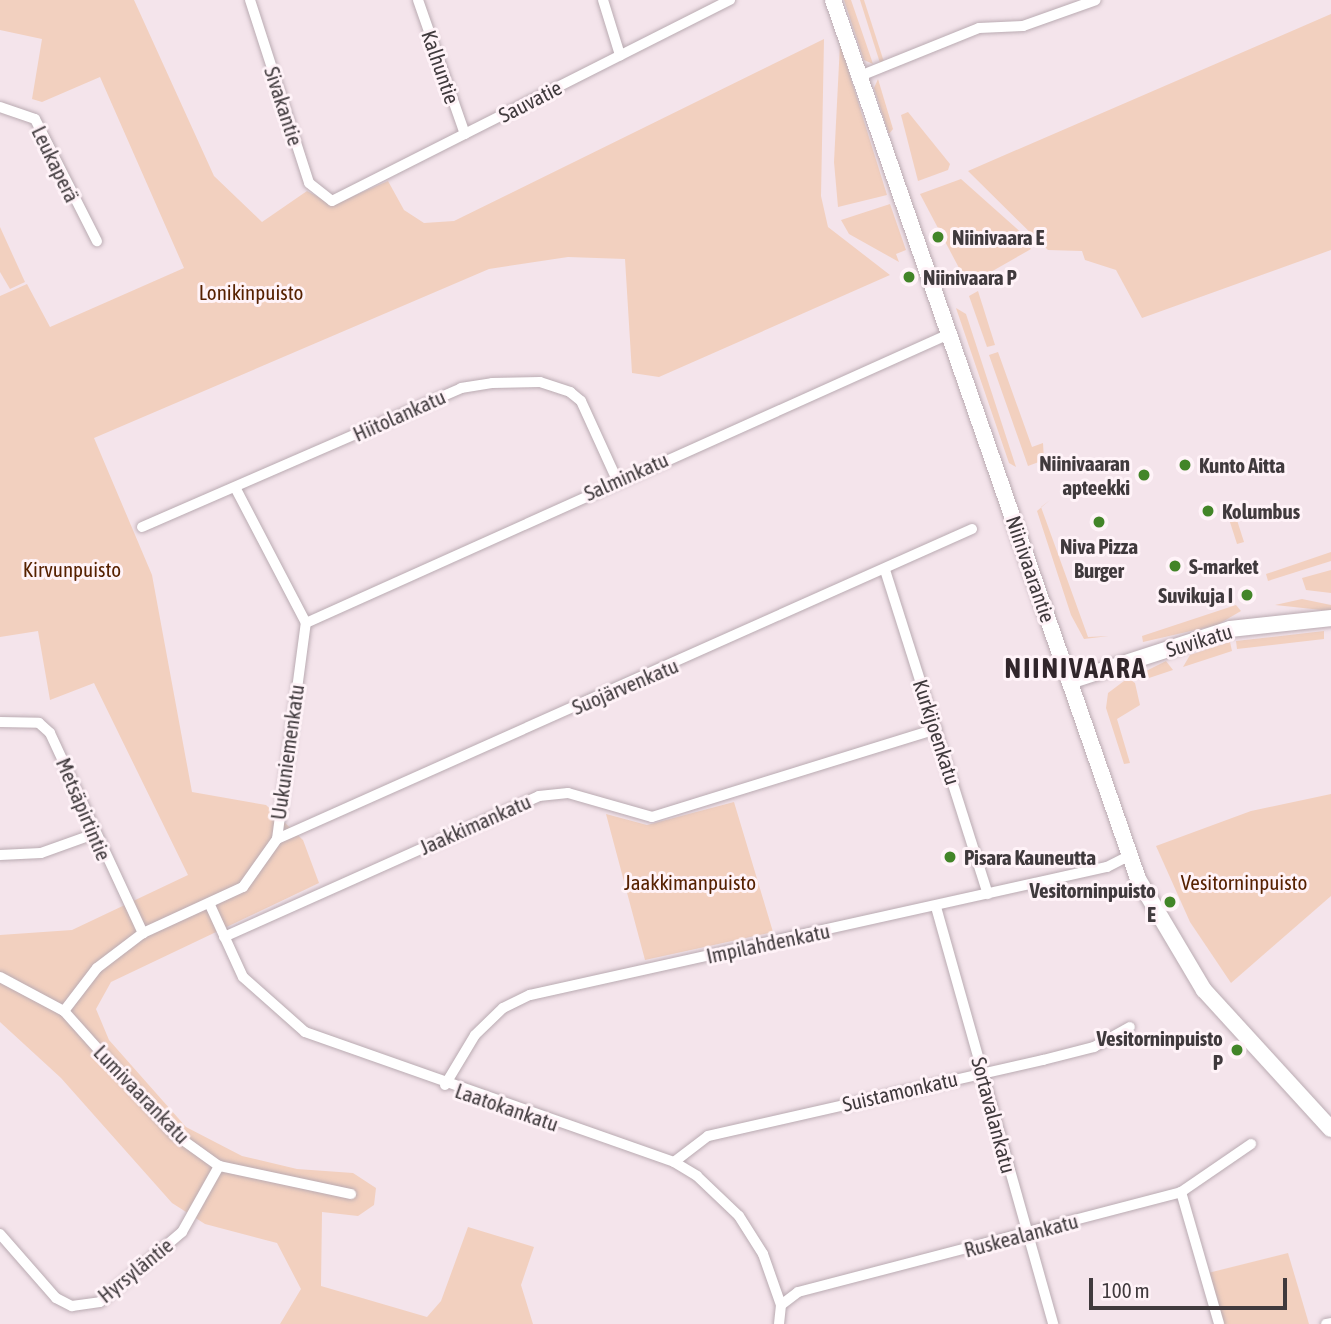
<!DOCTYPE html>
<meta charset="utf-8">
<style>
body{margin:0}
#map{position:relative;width:1331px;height:1324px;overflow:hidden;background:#f4e4eb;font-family:"Asap Condensed",sans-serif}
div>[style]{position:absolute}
.green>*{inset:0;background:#f2d0bf}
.roads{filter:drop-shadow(0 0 2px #baabb2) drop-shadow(0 0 2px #baabb2)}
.street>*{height:10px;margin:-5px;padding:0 5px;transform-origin:5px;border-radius:5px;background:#fff}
.secondary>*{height:16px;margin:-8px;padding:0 8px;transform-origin:8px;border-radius:8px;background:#fff}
.dots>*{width:19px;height:19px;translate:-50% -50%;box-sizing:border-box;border:4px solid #fff3f8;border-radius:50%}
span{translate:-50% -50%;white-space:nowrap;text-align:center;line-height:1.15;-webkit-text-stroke:6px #fff3f8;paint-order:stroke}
.street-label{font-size:21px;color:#403a3d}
.poi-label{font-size:21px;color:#403a3d;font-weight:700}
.left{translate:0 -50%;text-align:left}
.right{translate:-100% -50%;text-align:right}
.park-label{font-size:21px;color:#562100}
.district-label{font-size:28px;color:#31262b;font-weight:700;letter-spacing:2px}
.scale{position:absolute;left:1089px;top:1278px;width:198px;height:32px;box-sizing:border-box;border:4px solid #403a3d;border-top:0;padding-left:9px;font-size:21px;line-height:24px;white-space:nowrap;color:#403a3d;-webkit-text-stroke:5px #fff3f8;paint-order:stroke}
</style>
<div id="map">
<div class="green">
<i style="clip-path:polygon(0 0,134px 0,214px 176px,262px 222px,307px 191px,333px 205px,388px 181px,404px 210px,424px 223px,454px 221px,824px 39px,821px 196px,828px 227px,890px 275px,659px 377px,632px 373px,625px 259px,568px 257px,489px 269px,94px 438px,152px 575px,192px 792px,266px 805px,303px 840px,319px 883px,111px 982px,96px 1009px,109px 1040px,186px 1127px,242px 1156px,297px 1169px,353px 1173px,376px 1188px,374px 1205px,358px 1216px,322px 1212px,321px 1286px,427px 1317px,441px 1301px,468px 1227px,534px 1247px,521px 1285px,533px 1324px,280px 1324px,301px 1289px,277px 1243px,205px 1224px,172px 1203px,61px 1078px,0 1022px,0 935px,72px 930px,188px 875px,94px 683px,50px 700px,38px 631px,0 637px,0 296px,27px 284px,50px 327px,184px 268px,100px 77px,42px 102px,32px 99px,42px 39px,0 30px)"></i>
<i style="clip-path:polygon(844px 0,851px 0,873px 64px,864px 60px)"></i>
<i style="clip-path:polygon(860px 0,864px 0,884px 62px,880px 63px)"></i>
<i style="clip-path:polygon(1331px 14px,1331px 250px,1142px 318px,1116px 270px,1085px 260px,1082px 251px,1048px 250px,968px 171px)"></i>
<i style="clip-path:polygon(840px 44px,887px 195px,838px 207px,834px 162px)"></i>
<i style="clip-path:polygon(878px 79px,893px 129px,889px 134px,874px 88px)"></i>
<i style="clip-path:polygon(908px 112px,950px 164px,948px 170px,918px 181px,901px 115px)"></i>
<i style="clip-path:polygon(961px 179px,1024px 235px,1031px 249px,968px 285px,920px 194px)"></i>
<i style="clip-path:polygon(890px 204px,906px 250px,896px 254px,899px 262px,849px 234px,841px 220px)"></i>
<i style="clip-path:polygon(0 227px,25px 282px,10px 289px,0 272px)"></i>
<i style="clip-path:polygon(978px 291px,995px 345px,987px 347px,969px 296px)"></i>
<i style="clip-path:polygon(956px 308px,966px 314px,1016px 467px,1009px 463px)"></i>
<i style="clip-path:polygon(998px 352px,1032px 447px,1043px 443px,1044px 460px,1028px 466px,989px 355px)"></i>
<i style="clip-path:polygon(1050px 500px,1041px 507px,1088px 637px,1109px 636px,1084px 639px,1071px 615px,1037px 511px)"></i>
<i style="clip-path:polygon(1236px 517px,1244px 542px,1237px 544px,1229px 519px)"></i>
<i style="clip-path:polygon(1331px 552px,1331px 561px,1268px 581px,1266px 574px)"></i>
<i style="clip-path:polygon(1331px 570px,1331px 593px,1306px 590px,1302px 578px)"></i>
<i style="clip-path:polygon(1302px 599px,1331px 605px,1331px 611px,1275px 605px)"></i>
<i style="clip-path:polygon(1236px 605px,1241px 611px,1217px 625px,1143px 642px,1142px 636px)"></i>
<i style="clip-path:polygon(1324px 631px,1324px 639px,1237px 649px,1236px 641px)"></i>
<i style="clip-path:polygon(1230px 642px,1232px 651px,1183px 667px,1190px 655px)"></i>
<i style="clip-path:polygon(1166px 661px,1173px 670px,1149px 678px,1144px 672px)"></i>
<i style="clip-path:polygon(1128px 678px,1135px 683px,1140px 705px,1117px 719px,1130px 763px,1124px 764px,1106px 708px,1108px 693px)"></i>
<i style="clip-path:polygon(1331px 794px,1331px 896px,1231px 983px,1190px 922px,1156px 846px,1251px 811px)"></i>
<i style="clip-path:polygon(734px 802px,773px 932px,645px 960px,606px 814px,647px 825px)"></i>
<i style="clip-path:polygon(1288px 1253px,1309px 1324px,1223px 1324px,1208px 1273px)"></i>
</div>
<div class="roads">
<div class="street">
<i style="left:250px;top:0;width:192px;rotate:72.1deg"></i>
<i style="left:309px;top:183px;width:29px;rotate:38deg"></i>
<i style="left:332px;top:201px;width:446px;rotate:-26.8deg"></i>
<i style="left:418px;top:0;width:142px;rotate:70.7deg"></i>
<i style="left:603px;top:0;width:58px;rotate:72.8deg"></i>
<i style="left:860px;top:76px;width:128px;rotate:-22deg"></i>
<i style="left:979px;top:28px;width:44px;rotate:-2.6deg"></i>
<i style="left:1023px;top:26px;width:77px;rotate:-19.6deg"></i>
<i style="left:0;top:107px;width:37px;rotate:19deg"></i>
<i style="left:35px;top:119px;width:137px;rotate:63.1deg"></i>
<i style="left:142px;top:527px;width:348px;rotate:-23.5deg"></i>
<i style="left:461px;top:388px;width:31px;rotate:-9deg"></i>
<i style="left:492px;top:383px;width:48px;rotate:-1.2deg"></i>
<i style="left:540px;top:382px;width:32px;rotate:18deg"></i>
<i style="left:570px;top:392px;width:14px;rotate:39deg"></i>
<i style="left:581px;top:401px;width:87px;rotate:65.5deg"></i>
<i style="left:885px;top:570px;width:340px;rotate:72.4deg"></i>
<i style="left:306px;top:623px;width:705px;rotate:-24.2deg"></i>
<i style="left:0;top:722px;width:39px;rotate:1deg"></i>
<i style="left:39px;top:723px;width:15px;rotate:42deg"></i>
<i style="left:50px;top:733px;width:221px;rotate:65.1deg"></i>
<i style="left:277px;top:839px;width:761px;rotate:-24.04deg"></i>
<i style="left:0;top:855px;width:41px;rotate:-2.8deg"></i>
<i style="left:41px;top:853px;width:56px;rotate:-19.7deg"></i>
<i style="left:210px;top:905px;width:79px;rotate:65.4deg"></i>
<i style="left:243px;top:977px;width:83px;rotate:41.6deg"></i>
<i style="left:305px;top:1032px;width:391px;rotate:19.4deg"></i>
<i style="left:674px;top:1162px;width:27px;rotate:31deg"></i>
<i style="left:697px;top:1176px;width:58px;rotate:43.6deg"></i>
<i style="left:739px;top:1216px;width:45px;rotate:57.7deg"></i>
<i style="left:763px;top:1254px;width:54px;rotate:70.6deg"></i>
<i style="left:781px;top:1305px;width:19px;rotate:96deg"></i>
<i style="left:936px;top:907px;width:433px;rotate:74.3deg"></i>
<i style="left:224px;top:937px;width:345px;rotate:-24.1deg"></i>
<i style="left:539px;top:796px;width:29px;rotate:-6deg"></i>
<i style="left:568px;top:793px;width:87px;rotate:15.9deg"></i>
<i style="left:652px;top:817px;width:298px;rotate:-17.2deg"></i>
<i style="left:0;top:977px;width:72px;rotate:28deg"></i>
<i style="left:64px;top:1011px;width:164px;rotate:48.2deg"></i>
<i style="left:173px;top:1133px;width:57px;rotate:35.7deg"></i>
<i style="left:219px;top:1166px;width:135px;rotate:12deg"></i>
<i style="left:64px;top:1011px;width:54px;rotate:-52.5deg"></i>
<i style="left:97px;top:968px;width:58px;rotate:-37.3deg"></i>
<i style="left:143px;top:933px;width:110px;rotate:-24.7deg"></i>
<i style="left:243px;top:887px;width:59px;rotate:-54.7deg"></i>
<i style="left:277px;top:839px;width:218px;rotate:-82.4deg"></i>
<i style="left:306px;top:623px;width:153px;rotate:-117.6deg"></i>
<i style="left:445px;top:1085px;width:58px;rotate:-59deg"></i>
<i style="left:475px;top:1035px;width:39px;rotate:-44deg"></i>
<i style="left:503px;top:1008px;width:30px;rotate:-26deg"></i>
<i style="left:530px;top:995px;width:591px;rotate:-12.51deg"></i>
<i style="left:1107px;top:867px;width:25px;rotate:-27deg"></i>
<i style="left:674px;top:1162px;width:43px;rotate:-37.4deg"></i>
<i style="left:708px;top:1136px;width:344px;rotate:-12.8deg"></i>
<i style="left:1043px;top:1060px;width:53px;rotate:-14.3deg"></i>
<i style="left:1094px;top:1047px;width:41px;rotate:-29.1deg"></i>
<i style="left:1181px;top:1192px;width:137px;rotate:73.9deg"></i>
<i style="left:0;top:1234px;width:85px;rotate:48.8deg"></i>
<i style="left:56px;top:1298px;width:18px;rotate:27deg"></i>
<i style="left:72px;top:1306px;width:28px;rotate:-8deg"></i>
<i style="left:100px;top:1302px;width:108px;rotate:-40.5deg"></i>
<i style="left:182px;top:1232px;width:76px;rotate:-60.7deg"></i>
<i style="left:781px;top:1305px;width:21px;rotate:-37deg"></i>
<i style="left:798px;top:1292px;width:396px;rotate:-14.6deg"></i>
<i style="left:1181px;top:1192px;width:85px;rotate:-34.4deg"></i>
<i style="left:1326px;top:1324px;width:5px;rotate:-11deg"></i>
</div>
<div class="secondary">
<i style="left:833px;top:0;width:930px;rotate:70.86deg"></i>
<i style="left:1138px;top:879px;width:129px;rotate:59.3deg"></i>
<i style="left:1204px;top:990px;width:188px;rotate:47.6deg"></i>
<i style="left:1070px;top:681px;width:168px;rotate:-18deg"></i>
<i style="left:1230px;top:629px;width:102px;rotate:-6.2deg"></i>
</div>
</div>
<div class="dots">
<i style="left:938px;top:237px;background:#428528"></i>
<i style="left:909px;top:277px;background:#428528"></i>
<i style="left:1185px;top:465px;background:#428528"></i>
<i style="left:1144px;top:475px;background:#428528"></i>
<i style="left:1208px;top:511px;background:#428528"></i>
<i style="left:1099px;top:522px;background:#428528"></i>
<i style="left:1175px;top:566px;background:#428528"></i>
<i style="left:1247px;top:595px;background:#428528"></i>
<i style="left:950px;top:857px;background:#428528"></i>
<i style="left:1170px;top:902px;background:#428528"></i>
<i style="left:1237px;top:1050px;background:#428528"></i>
</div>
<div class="street-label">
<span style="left:441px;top:67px;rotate:71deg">Kalhuntie</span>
<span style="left:530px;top:101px;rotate:-27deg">Sauvatie</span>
<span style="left:284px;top:106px;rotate:72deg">Sivakantie</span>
<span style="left:56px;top:164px;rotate:64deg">Leukaperä</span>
<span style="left:399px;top:415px;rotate:-24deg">Hiitolankatu</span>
<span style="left:626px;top:476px;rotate:-24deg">Salminkatu</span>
<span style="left:1031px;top:569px;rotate:71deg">Niinivaarantie</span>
<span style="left:1199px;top:640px;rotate:-17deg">Suvikatu</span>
<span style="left:625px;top:686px;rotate:-23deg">Suojärvenkatu</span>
<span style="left:937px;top:732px;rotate:72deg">Kurkijoenkatu</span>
<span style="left:287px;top:752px;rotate:-82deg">Uukuniemenkatu</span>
<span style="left:84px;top:809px;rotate:67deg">Metsäpirtintie</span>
<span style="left:475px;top:824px;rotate:-24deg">Jaakkimankatu</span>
<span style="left:768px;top:943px;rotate:-12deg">Impilahdenkatu</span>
<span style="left:900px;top:1091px;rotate:-13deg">Suistamonkatu</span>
<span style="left:142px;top:1094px;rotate:46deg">Lumivaarankatu</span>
<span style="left:507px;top:1107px;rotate:19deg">Laatokankatu</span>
<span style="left:994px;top:1115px;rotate:75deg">Sortavalankatu</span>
<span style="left:1021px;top:1235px;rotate:-15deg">Ruskealankatu</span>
<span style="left:135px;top:1270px;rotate:-39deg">Hyrsyläntie</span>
</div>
<div class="poi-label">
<span class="left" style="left:952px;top:237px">Niinivaara E</span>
<span class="left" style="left:923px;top:277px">Niinivaara P</span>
<span class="right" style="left:1130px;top:475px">Niinivaaran<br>apteekki</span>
<span class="left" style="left:1199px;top:465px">Kunto Aitta</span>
<span class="left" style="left:1222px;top:511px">Kolumbus</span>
<span style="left:1099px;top:558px">Niva Pizza<br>Burger</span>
<span class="left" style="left:1189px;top:566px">S-market</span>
<span class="right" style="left:1233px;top:595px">Suvikuja I</span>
<span class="left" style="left:964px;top:857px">Pisara Kauneutta</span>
<span class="right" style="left:1156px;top:902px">Vesitorninpuisto<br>E</span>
<span class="right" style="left:1223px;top:1050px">Vesitorninpuisto<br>P</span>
</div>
<div class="park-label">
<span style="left:251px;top:292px">Lonikinpuisto</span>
<span style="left:72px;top:569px">Kirvunpuisto</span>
<span style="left:690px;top:882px">Jaakkimanpuisto</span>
<span style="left:1244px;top:882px">Vesitorninpuisto</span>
</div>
<div class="district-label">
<span style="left:1076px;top:668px">NIINIVAARA</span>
</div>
<div class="scale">100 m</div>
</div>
